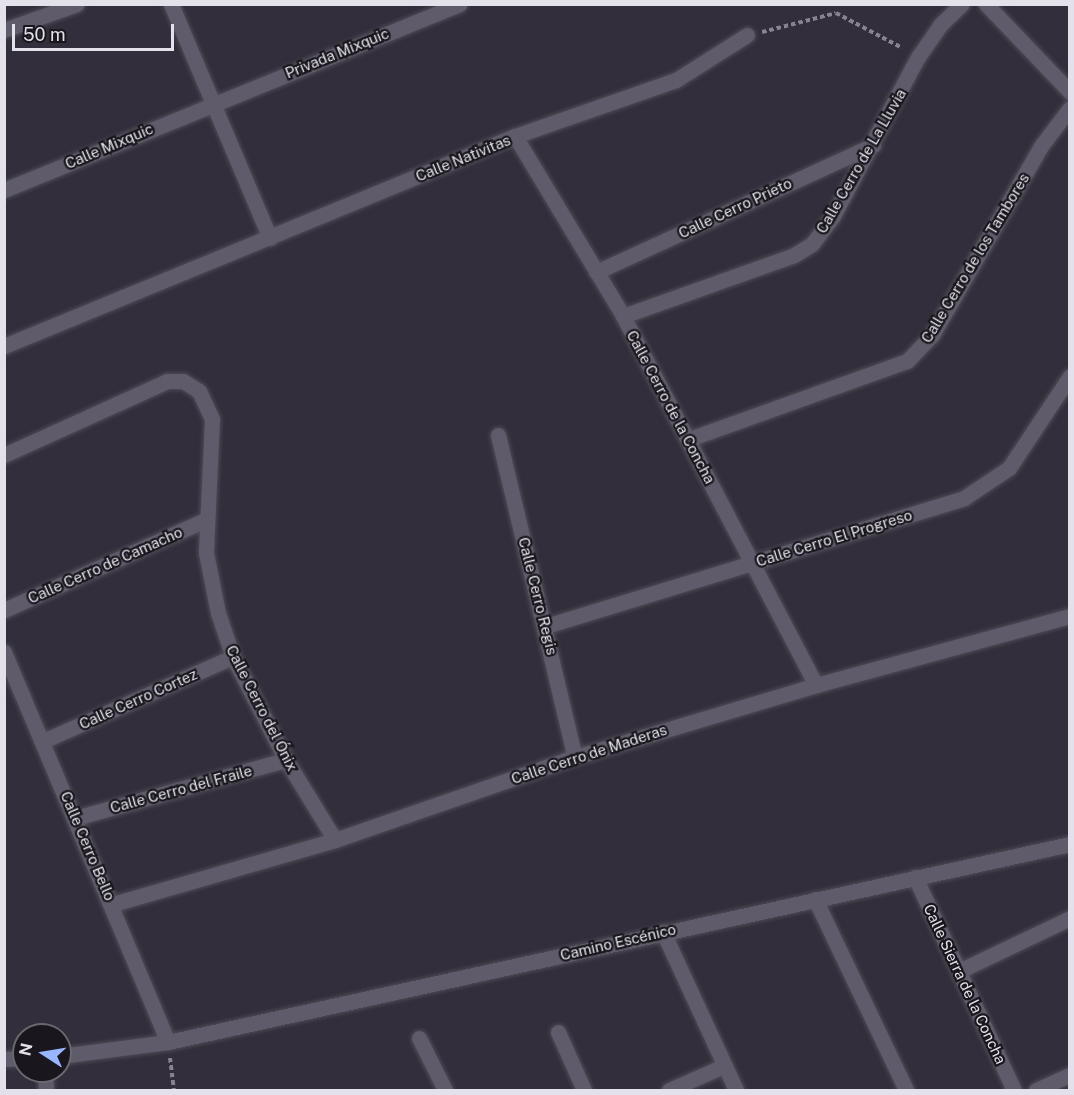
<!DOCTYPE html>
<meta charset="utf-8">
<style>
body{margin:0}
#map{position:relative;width:1074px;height:1095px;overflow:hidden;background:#322e3b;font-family:"Public Sans",sans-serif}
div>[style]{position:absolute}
.path>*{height:4px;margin-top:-2px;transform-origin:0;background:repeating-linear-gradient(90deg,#87848f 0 4.5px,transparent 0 7.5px)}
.roads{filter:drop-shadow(0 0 2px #4e4b56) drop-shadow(0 0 2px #4e4b56)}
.minor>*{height:15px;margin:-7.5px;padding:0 7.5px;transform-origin:7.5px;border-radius:7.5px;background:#5f5b6a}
span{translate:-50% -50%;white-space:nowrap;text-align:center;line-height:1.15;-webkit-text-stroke:4.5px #19171d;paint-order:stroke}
.street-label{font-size:15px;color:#e3e1ea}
.frame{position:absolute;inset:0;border:6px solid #e3e1ea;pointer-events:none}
.north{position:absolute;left:12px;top:1023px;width:60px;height:60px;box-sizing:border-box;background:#19171d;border:2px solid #6a686f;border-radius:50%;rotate:282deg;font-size:16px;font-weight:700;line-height:24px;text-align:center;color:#e3e1ea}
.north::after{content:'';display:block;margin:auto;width:21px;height:27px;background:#99b5fd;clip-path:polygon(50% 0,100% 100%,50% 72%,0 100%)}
.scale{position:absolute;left:12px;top:24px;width:162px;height:27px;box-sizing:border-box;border:3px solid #e3e1ea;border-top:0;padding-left:8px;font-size:18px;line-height:21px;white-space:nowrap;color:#e3e1ea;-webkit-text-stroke:4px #19171d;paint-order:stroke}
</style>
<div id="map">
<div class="path">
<i style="left:762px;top:32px;width:76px;rotate:-14.4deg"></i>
<i style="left:836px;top:13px;width:75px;rotate:27.9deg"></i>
<i style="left:170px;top:1058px;width:32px;rotate:83deg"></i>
</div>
<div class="roads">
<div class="minor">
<i style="left:171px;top:4px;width:254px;rotate:67.1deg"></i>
<i style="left:986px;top:4px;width:122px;rotate:46.3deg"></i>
<i style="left:4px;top:30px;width:77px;rotate:-19.6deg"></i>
<i style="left:515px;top:136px;width:210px;rotate:59deg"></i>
<i style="left:623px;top:316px;width:416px;rotate:62.4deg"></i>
<i style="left:4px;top:190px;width:492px;rotate:-22.2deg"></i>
<i style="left:596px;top:272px;width:305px;rotate:-24.6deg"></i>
<i style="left:623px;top:316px;width:182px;rotate:-19.6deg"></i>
<i style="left:794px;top:255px;width:21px;rotate:-31deg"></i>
<i style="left:812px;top:244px;width:35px;rotate:-53deg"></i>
<i style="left:833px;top:216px;width:180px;rotate:-61.9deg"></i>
<i style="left:918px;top:57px;width:39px;rotate:-55deg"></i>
<i style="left:940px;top:25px;width:30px;rotate:-44deg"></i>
<i style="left:4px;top:346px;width:552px;rotate:-22.34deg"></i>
<i style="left:515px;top:136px;width:170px;rotate:-19.2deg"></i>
<i style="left:676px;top:80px;width:84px;rotate:-32.4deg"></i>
<i style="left:498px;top:435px;width:331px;rotate:76.6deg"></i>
<i style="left:689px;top:439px;width:232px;rotate:-19.7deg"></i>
<i style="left:907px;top:361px;width:36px;rotate:-46deg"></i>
<i style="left:932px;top:335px;width:218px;rotate:-60deg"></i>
<i style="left:1041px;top:146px;width:48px;rotate:-52.7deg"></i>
<i style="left:4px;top:455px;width:179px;rotate:-24.4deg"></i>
<i style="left:167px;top:381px;width:16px"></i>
<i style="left:183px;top:381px;width:19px;rotate:32deg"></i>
<i style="left:199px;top:391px;width:31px;rotate:65deg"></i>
<i style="left:212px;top:419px;width:134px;rotate:92.6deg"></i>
<i style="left:206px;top:553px;width:61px;rotate:78.7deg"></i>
<i style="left:218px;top:613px;width:46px;rotate:71.2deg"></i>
<i style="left:233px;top:657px;width:116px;rotate:62.8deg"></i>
<i style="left:286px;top:760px;width:94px;rotate:58.5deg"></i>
<i style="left:4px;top:610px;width:220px;rotate:-24.1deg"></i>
<i style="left:546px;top:626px;width:437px;rotate:-17deg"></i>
<i style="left:964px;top:498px;width:54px;rotate:-33.7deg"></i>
<i style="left:1009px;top:468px;width:110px;rotate:-56.5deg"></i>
<i style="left:4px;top:652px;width:423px;rotate:67.2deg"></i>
<i style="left:43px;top:741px;width:208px;rotate:-23.9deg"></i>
<i style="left:75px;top:818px;width:219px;rotate:-15.4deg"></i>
<i style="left:915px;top:877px;width:235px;rotate:65.1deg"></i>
<i style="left:815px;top:899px;width:212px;rotate:64.5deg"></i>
<i style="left:113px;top:904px;width:231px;rotate:-16.1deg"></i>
<i style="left:335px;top:840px;width:254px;rotate:-19.1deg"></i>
<i style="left:575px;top:757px;width:252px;rotate:-16.6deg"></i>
<i style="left:816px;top:685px;width:263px;rotate:-15.2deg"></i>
<i style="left:663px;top:932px;width:174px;rotate:65.2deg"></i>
<i style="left:959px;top:971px;width:123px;rotate:-25.5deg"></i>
<i style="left:558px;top:1032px;width:64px;rotate:65.9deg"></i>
<i style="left:419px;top:1038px;width:58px;rotate:63.4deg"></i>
<i style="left:60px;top:1056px;width:109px;rotate:-7.4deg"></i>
<i style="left:168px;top:1042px;width:923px;rotate:-12.38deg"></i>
<i style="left:4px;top:1059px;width:20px;rotate:-3deg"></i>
<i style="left:45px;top:1071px;width:19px;rotate:87deg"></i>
<i style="left:669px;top:1090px;width:60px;rotate:-23.6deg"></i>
<i style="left:1036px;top:1090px;width:37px;rotate:-24deg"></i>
</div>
</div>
<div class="street-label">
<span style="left:337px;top:53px;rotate:-22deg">Privada Mixquic</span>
<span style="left:109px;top:146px;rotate:-23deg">Calle Mixquic</span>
<span style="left:463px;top:158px;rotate:-22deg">Calle Nativitas</span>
<span style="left:861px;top:161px;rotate:-60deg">Calle Cerro de La Lluvia</span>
<span style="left:735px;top:208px;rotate:-25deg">Calle Cerro Prieto</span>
<span style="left:975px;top:258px;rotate:-59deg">Calle Cerro de los Tambores</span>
<span style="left:671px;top:407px;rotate:62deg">Calle Cerro de la Concha</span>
<span style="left:834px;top:538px;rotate:-17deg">Calle Cerro El Progreso</span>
<span style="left:105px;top:565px;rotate:-24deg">Calle Cerro de Camacho</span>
<span style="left:538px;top:596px;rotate:76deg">Calle Cerro Regis</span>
<span style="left:138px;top:699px;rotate:-24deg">Calle Cerro Cortez</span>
<span style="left:262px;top:708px;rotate:63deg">Calle Cerro del Ónix</span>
<span style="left:589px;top:754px;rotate:-18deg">Calle Cerro de Maderas</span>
<span style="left:181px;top:789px;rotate:-15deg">Calle Cerro del Fraile</span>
<span style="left:88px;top:846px;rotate:67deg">Calle Cerro Bello</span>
<span style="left:618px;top:942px;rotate:-13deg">Camino Escénico</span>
<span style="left:965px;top:984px;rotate:65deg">Calle Sierra de la Concha</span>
</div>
<div class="frame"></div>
<div class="north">N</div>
<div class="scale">50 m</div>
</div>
